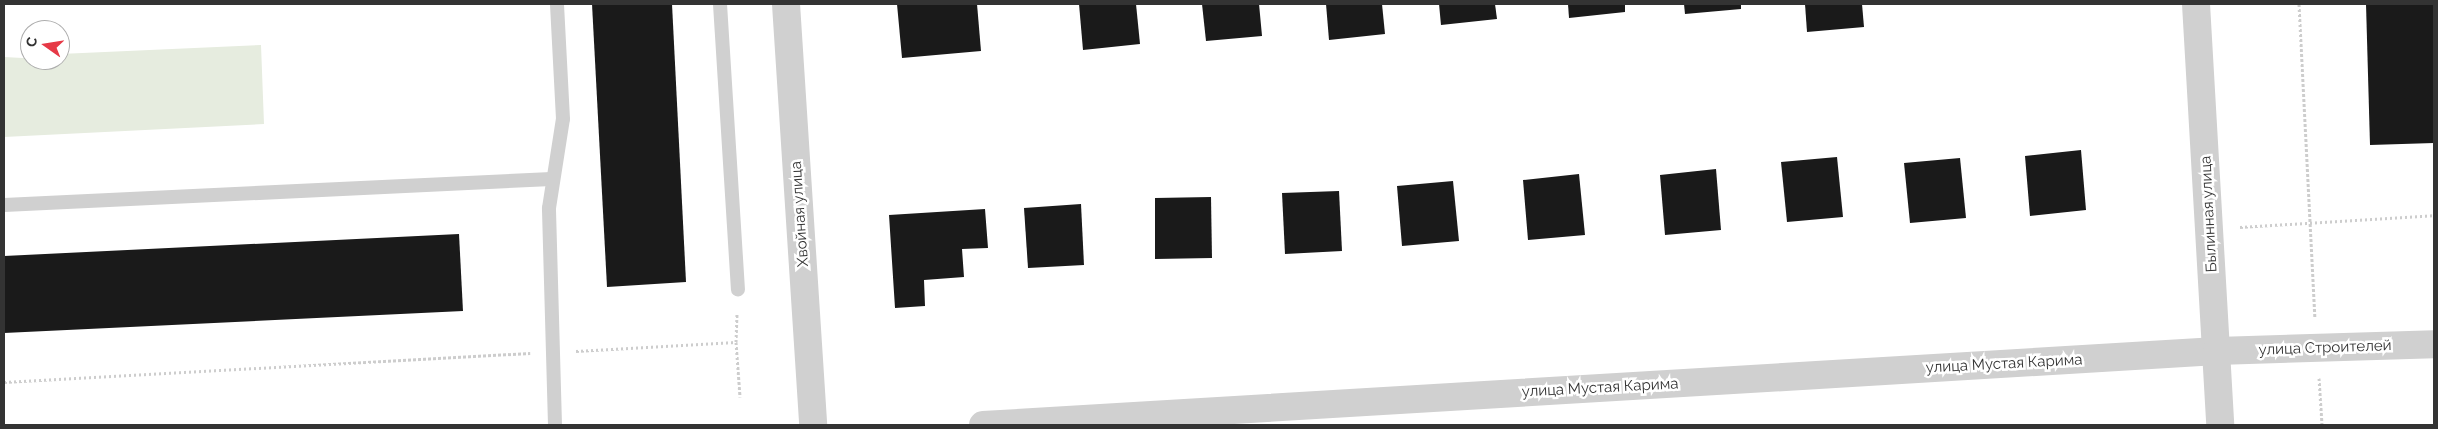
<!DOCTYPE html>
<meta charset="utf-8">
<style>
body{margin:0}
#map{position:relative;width:2438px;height:429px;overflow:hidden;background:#fff;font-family:Raleway,sans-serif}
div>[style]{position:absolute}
.green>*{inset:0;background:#e6ecdf}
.building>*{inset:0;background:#1a1a1a}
.path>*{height:3px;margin-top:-1.5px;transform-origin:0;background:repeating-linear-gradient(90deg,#cdcdcd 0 2.5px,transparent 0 5px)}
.service>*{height:14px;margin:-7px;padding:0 7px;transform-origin:7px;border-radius:7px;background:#d0d0d0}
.minor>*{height:28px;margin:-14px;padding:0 14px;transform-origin:14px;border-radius:14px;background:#d0d0d0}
.tertiary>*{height:28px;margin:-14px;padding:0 14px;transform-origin:14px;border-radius:14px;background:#d0d0d0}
span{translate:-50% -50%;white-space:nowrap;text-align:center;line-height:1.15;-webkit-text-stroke:5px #fff;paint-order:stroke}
.street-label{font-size:15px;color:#333}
.frame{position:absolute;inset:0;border:5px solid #333;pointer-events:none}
.north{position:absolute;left:20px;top:20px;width:50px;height:50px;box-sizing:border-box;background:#fff;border:1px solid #adadad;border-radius:50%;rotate:283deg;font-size:14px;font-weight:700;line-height:20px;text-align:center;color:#333}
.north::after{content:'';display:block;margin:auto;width:18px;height:22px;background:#e63946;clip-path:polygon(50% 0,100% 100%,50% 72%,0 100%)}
</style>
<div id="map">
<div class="green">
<i style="clip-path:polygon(261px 45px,264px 124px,4px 137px,4px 57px,60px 60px,60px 54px)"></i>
</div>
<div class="building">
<i style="clip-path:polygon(592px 4px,672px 4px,686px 282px,607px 287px)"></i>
<i style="clip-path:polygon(897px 4px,977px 4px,981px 51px,902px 58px)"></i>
<i style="clip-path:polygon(1079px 4px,1136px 4px,1140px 44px,1083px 50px)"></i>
<i style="clip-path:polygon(1202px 4px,1259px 4px,1262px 36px,1206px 41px)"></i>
<i style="clip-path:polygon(1326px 4px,1382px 4px,1385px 34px,1329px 40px)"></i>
<i style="clip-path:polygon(1439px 4px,1495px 4px,1497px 19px,1441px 25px)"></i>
<i style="clip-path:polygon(1568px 4px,1625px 4px,1625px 12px,1569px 18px)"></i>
<i style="clip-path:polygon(1684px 4px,1741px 4px,1741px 9px,1685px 14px)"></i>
<i style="clip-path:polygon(1805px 4px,1862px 4px,1864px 27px,1807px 32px)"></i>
<i style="clip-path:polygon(2366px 4px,2434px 4px,2434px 143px,2370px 145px)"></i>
<i style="clip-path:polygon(2081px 150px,2086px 210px,2030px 216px,2025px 156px)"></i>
<i style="clip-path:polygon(1837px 157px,1843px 217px,1787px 222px,1781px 162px)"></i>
<i style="clip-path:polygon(1960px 158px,1966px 218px,1910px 223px,1904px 163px)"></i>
<i style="clip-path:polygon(1716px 169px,1721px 230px,1665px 235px,1660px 175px)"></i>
<i style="clip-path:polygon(1579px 174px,1585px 235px,1528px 240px,1523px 180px)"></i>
<i style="clip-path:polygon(1453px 181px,1459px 241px,1402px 246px,1397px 186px)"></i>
<i style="clip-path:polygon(1339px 191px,1342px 251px,1285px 254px,1282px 193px)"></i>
<i style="clip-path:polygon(1211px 197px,1212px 258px,1155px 259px,1155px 198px)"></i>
<i style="clip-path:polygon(1081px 204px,1084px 265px,1028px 268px,1024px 208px)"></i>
<i style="clip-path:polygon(985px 209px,988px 248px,962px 249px,964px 277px,924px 280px,925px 306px,895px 308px,889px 215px)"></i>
<i style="clip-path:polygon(459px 234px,463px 311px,4px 333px,4px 256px)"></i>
</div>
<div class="path">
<i style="left:2299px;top:4px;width:313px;rotate:87.1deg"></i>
<i style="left:2240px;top:227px;width:194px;rotate:-3.5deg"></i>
<i style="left:736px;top:342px;width:29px;rotate:-88deg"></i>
<i style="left:576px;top:351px;width:160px;rotate:-3.2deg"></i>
<i style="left:736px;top:342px;width:55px;rotate:85.8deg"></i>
<i style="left:2319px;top:378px;width:47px;rotate:86.3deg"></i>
<i style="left:4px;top:382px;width:527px;rotate:-3.16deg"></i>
</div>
<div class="service">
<i style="left:720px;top:4px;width:286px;rotate:86.4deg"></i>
<i style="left:4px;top:205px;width:548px;rotate:-2.72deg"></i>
<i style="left:555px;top:425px;width:217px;rotate:-91.6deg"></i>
<i style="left:549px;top:208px;width:90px;rotate:-81.1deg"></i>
<i style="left:563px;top:119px;width:115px;rotate:-93deg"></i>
</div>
<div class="minor">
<i style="left:2196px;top:4px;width:422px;rotate:86.7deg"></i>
</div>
<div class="tertiary">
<i style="left:786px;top:4px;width:422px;rotate:86.3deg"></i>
<i style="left:983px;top:425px;width:1236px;rotate:-3.43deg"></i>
<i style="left:2217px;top:351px;width:217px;rotate:-1.8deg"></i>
</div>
<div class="street-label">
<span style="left:800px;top:214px;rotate:-94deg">Хвойная улица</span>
<span style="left:2209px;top:214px;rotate:-93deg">Былинная улица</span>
<span style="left:2325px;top:348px;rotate:-2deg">улица Строителей</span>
<span style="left:2004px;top:364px;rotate:-3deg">улица Мустая Карима</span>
<span style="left:1600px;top:388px;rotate:-3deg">улица Мустая Карима</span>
</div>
<div class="frame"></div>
<div class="north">С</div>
</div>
